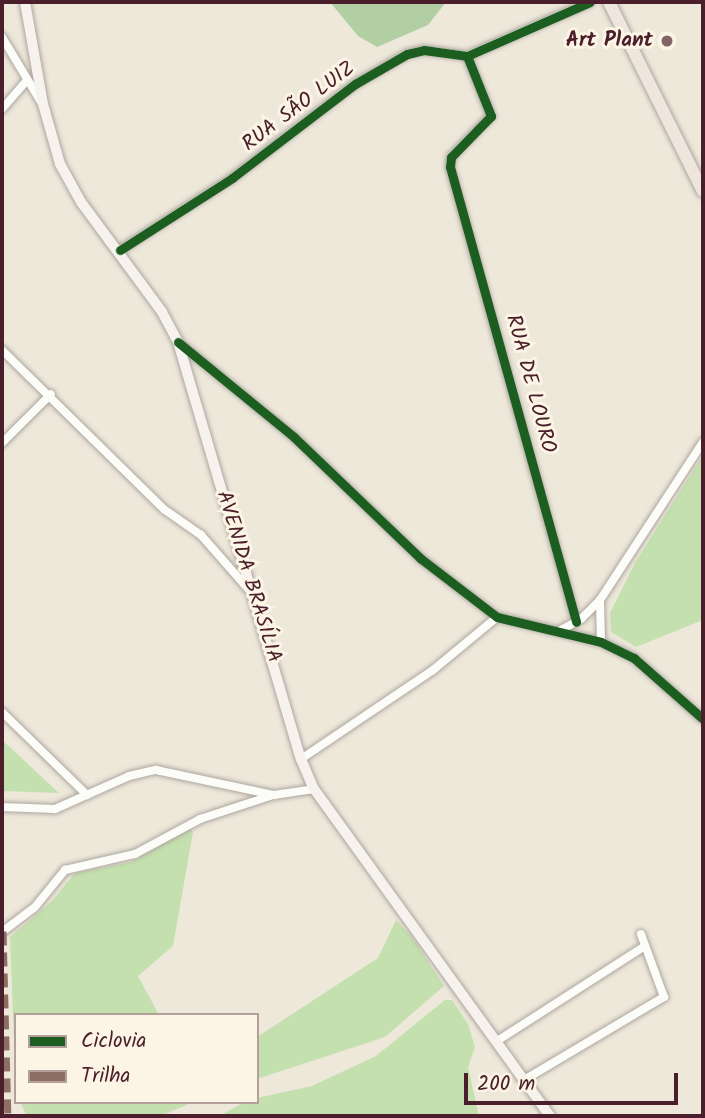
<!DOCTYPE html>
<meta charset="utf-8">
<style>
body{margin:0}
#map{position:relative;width:705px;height:1118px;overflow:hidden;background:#ede8da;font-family:Kalam,sans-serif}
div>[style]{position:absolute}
.green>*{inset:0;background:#c4e0ae}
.forest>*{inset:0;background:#b2cea3}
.roads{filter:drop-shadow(0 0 2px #aea6a0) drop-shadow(0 0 2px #aea6a0)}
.minor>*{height:8px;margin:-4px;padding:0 4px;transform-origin:4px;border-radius:4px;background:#fcfcf9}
.secondary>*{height:10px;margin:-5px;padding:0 5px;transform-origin:5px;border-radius:5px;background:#f6f3ee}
.primary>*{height:12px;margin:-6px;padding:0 6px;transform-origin:6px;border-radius:6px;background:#eee6dd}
.quiet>*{height:7px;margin-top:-3.5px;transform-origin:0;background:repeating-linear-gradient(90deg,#8d6e63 0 14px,transparent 0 21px)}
.cycleway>*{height:9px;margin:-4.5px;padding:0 4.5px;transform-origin:4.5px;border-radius:4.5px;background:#1b5e20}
.dots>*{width:19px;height:19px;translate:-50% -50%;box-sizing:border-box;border:4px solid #fcf5e5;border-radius:50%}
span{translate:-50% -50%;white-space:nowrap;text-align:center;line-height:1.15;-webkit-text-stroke:6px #fcf5e5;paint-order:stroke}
.poi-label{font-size:21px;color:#4a1f2b;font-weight:700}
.right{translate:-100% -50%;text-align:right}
.street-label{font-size:21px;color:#4a1f2b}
.frame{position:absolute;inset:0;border:4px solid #4a1f2b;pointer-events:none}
.legend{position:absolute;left:14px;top:1013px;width:245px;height:91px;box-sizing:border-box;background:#fcf5e5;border:2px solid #b59f9b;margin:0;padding:9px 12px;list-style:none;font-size:21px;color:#4a1f2b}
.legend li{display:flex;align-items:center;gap:14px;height:35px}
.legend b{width:35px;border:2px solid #b59f9b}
.scale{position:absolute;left:464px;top:1073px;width:214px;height:32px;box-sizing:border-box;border:4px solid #4a1f2b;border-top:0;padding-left:9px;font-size:21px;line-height:24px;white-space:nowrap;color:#4a1f2b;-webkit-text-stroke:5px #fcf5e5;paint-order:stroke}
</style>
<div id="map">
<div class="green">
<i style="clip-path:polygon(703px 455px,703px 620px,636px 647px,611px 632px,610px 613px,635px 563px)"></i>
<i style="clip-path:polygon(2px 740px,59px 793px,2px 791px)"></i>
<i style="clip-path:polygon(189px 828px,193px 832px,173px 946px,138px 976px,159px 1015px,16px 1015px,16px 1093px,10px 937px,52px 901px,75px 873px,131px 862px)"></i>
<i style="clip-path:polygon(396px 920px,413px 938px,444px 986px,385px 1037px,257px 1079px,257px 1037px,378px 958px)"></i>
<i style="clip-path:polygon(445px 1000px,452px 1000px,468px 1024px,475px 1047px,468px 1067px,479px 1116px,219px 1116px,245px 1102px,257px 1102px,257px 1098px,312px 1086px,376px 1056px)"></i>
<i style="clip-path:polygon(20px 1102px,193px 1102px,161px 1116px,27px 1116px)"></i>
</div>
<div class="forest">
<i style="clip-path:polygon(330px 2px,446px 2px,428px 25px,377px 47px,358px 36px)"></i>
</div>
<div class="roads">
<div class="minor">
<i style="left:2px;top:37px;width:76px;rotate:59deg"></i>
<i style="left:467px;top:56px;width:65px;rotate:68.2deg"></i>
<i style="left:491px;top:116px;width:57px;rotate:134.3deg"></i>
<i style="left:451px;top:157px;width:10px;rotate:96deg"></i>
<i style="left:450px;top:167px;width:472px;rotate:74.5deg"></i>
<i style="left:2px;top:109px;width:38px;rotate:-49deg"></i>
<i style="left:120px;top:250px;width:133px;rotate:-32.7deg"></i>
<i style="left:232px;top:178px;width:155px;rotate:-37.4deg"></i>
<i style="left:355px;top:84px;width:60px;rotate:-30deg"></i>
<i style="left:407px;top:54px;width:17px;rotate:-13deg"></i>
<i style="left:424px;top:50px;width:43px;rotate:7.9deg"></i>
<i style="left:467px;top:56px;width:134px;rotate:-23.7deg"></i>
<i style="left:178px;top:342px;width:150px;rotate:39.3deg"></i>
<i style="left:294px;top:437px;width:175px;rotate:43.8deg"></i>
<i style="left:420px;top:558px;width:97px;rotate:37.5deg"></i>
<i style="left:497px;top:617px;width:107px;rotate:13.5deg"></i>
<i style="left:601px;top:642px;width:37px;rotate:26deg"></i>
<i style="left:634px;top:658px;width:92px;rotate:41.5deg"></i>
<i style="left:2px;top:350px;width:228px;rotate:44.5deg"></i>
<i style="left:165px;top:510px;width:44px;rotate:34.8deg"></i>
<i style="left:201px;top:535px;width:74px;rotate:48.8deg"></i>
<i style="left:2px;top:443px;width:69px;rotate:-45deg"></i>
<i style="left:559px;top:631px;width:26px;rotate:-29deg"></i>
<i style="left:582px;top:618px;width:25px;rotate:-45deg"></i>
<i style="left:601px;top:642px;width:42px;rotate:-91.4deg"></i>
<i style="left:600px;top:600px;width:189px;rotate:-56.9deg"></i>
<i style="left:2px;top:712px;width:119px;rotate:44.3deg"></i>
<i style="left:301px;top:759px;width:159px;rotate:-34deg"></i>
<i style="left:433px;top:670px;width:83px;rotate:-39.6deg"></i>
<i style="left:2px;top:807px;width:53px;rotate:2.2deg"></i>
<i style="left:55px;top:809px;width:81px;rotate:-24deg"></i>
<i style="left:129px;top:776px;width:28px;rotate:-13deg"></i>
<i style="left:156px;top:770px;width:121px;rotate:12deg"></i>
<i style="left:274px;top:795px;width:40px;rotate:-8.5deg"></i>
<i style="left:2px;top:932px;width:41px;rotate:-37.1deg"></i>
<i style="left:35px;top:907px;width:48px;rotate:-51deg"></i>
<i style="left:65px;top:870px;width:72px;rotate:-12.9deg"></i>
<i style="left:135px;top:854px;width:74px;rotate:-28.3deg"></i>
<i style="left:200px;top:819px;width:77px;rotate:-18.2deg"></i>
<i style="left:497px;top:1041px;width:176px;rotate:-32.7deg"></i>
<i style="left:524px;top:1080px;width:163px;rotate:-30.7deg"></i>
<i style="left:664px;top:997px;width:67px;rotate:-110.1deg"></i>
</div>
<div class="secondary">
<i style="left:25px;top:2px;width:104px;rotate:80deg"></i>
<i style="left:43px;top:104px;width:62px;rotate:74.2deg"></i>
<i style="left:60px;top:164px;width:43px;rotate:61.1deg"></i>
<i style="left:81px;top:202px;width:137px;rotate:53.6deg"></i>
<i style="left:162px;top:312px;width:34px;rotate:62deg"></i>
<i style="left:178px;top:342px;width:435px;rotate:73.6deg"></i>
<i style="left:301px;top:759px;width:33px;rotate:67deg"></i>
<i style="left:314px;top:789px;width:403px;rotate:54.2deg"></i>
</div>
<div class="primary">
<i style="left:609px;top:2px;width:211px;rotate:63.6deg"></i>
</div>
</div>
<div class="quiet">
<i style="left:3px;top:931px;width:185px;rotate:88.5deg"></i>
</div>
<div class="cycleway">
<i style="left:467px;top:56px;width:65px;rotate:68.2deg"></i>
<i style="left:491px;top:116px;width:57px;rotate:134.3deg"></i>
<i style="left:451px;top:157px;width:10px;rotate:96deg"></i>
<i style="left:450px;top:167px;width:472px;rotate:74.5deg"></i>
<i style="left:120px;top:250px;width:133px;rotate:-32.7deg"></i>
<i style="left:232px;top:178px;width:155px;rotate:-37.4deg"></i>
<i style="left:355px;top:84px;width:60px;rotate:-30deg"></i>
<i style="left:407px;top:54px;width:17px;rotate:-13deg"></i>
<i style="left:424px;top:50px;width:43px;rotate:7.9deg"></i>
<i style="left:467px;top:56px;width:134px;rotate:-23.7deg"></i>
<i style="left:178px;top:342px;width:150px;rotate:39.3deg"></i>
<i style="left:294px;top:437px;width:175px;rotate:43.8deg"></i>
<i style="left:420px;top:558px;width:97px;rotate:37.5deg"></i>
<i style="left:497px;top:617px;width:107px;rotate:13.5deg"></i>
<i style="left:601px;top:642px;width:37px;rotate:26deg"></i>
<i style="left:634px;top:658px;width:92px;rotate:41.5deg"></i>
</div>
<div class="dots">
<i style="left:667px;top:41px;background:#836568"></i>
</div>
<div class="poi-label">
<span class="right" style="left:653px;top:41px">Art Plant</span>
</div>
<div class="street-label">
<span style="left:299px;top:107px;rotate:-37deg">RUA SÃO LUIZ</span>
<span style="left:530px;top:384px;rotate:75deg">RUA DE LOURO</span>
<span style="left:248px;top:577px;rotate:73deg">AVENIDA BRASÍLIA</span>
</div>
<div class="frame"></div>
<ul class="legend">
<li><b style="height:9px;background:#1b5e20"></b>Ciclovia</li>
<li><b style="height:9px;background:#8d6e63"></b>Trilha</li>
</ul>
<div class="scale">200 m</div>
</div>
